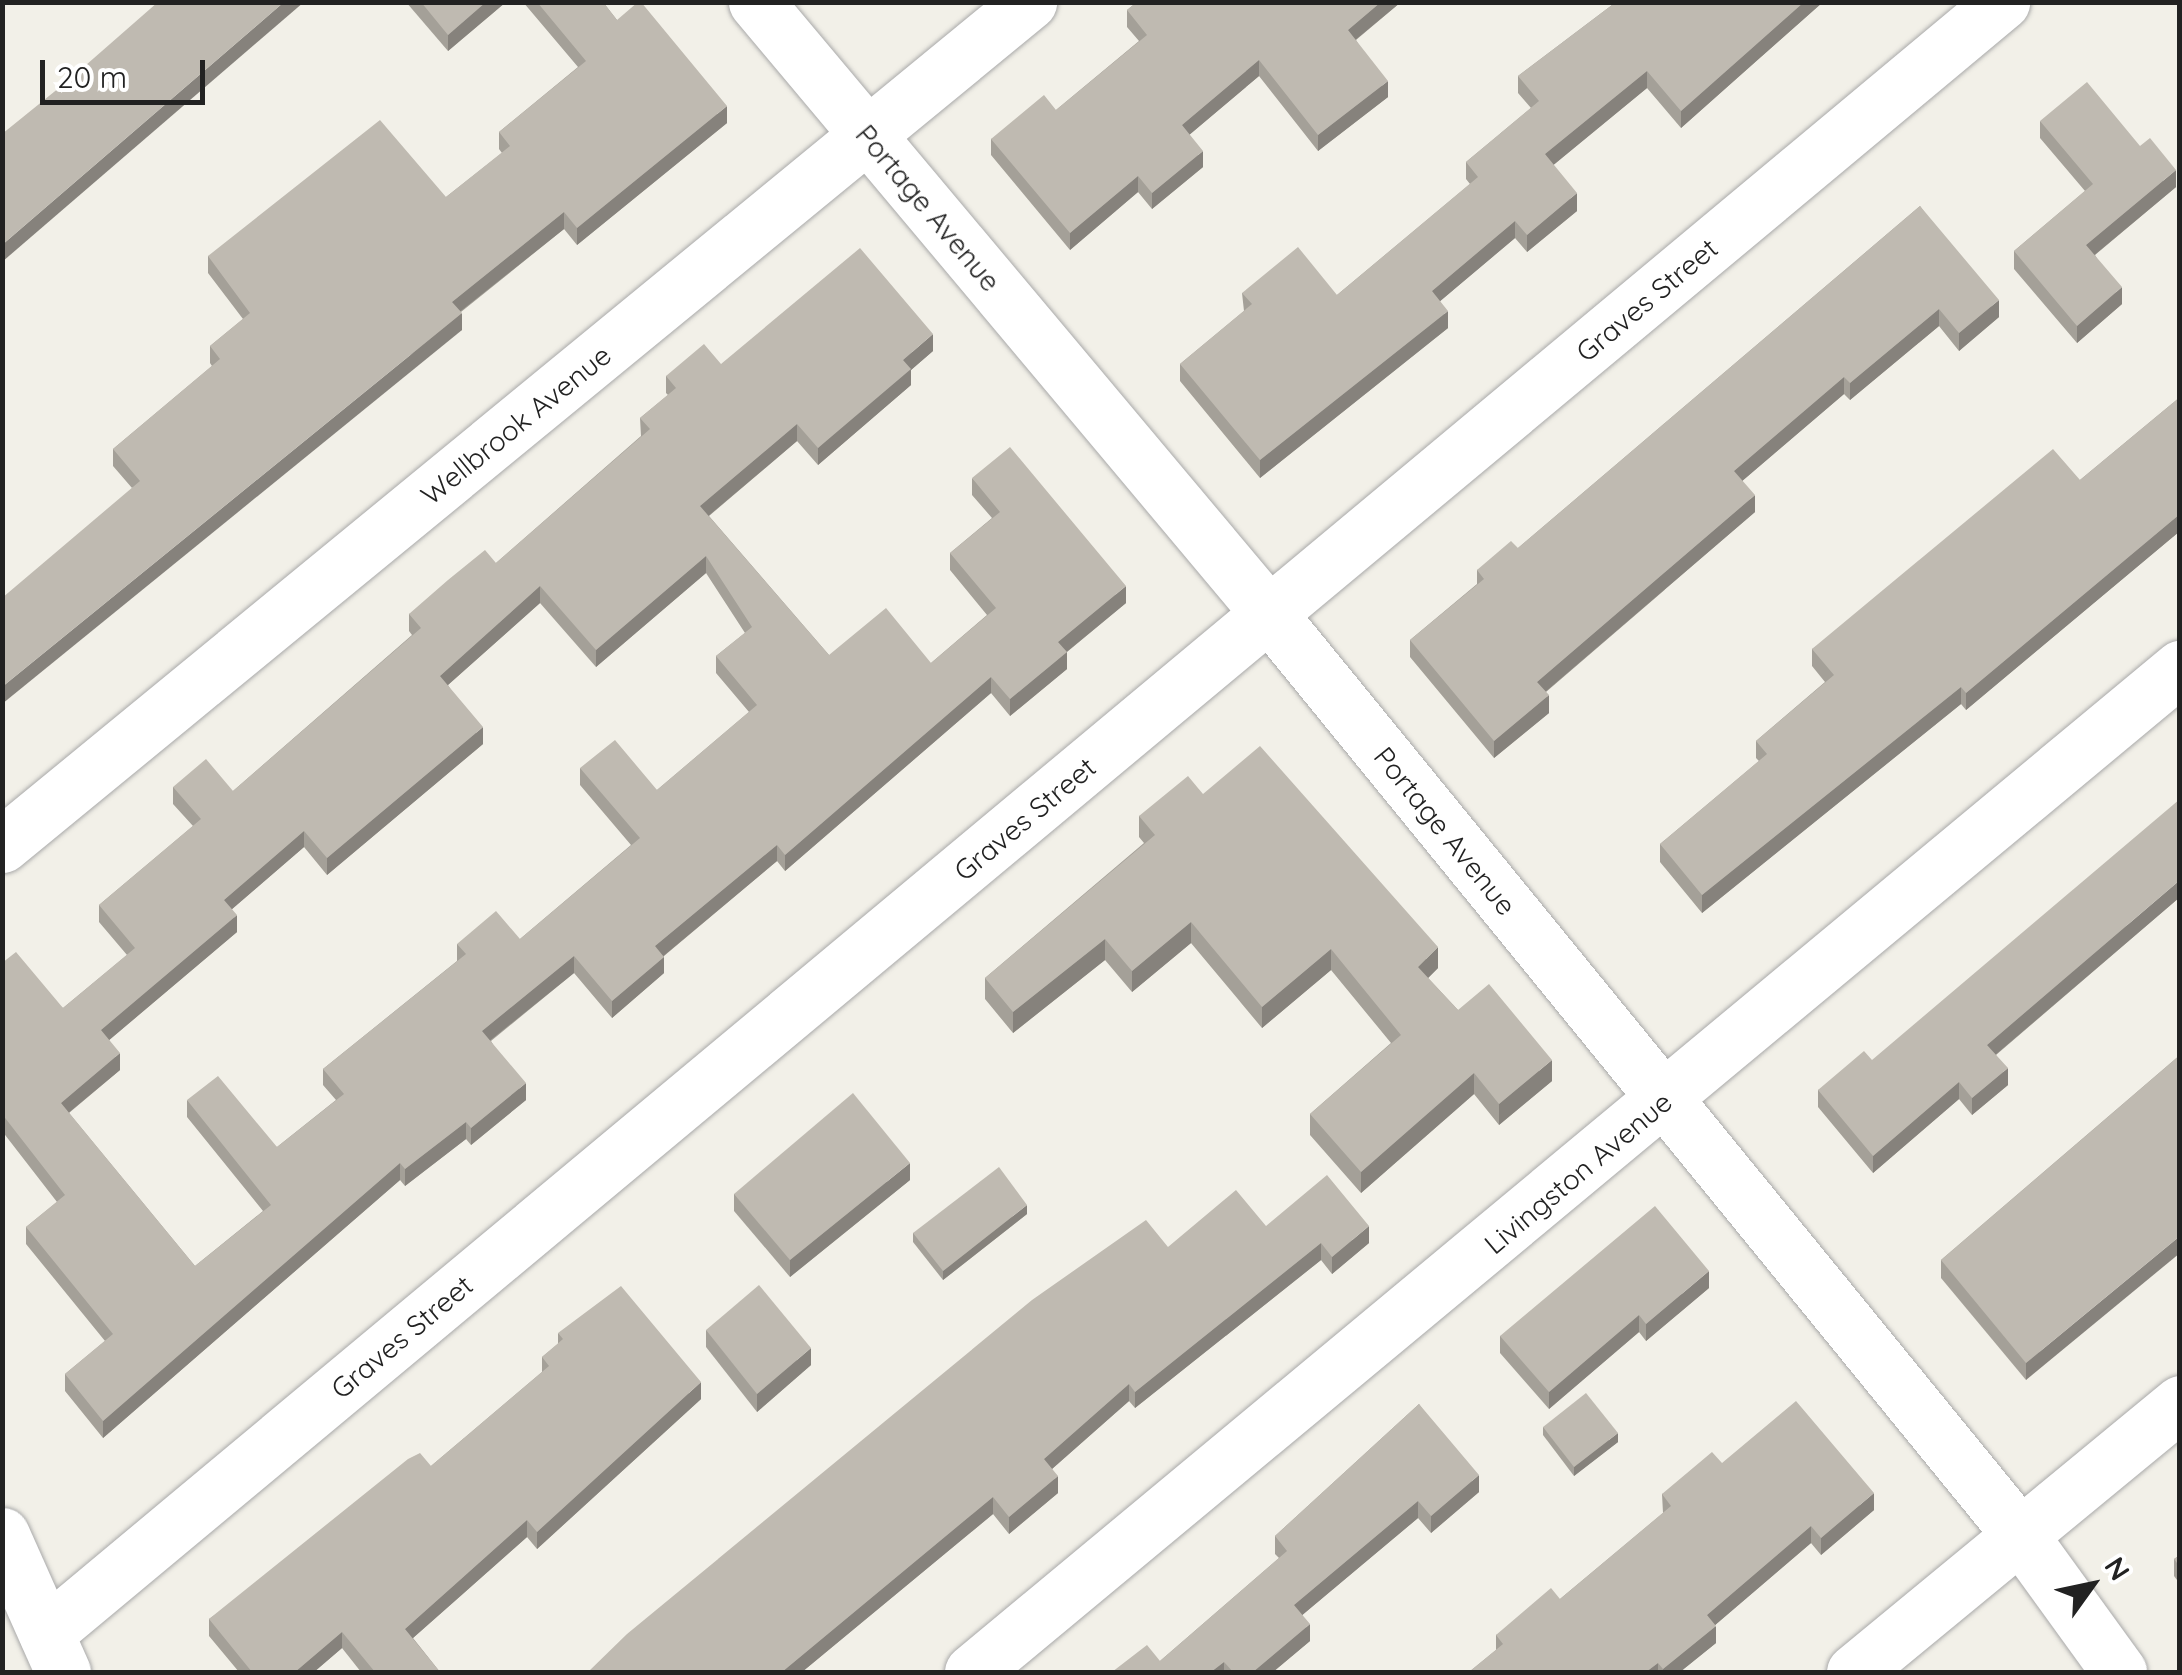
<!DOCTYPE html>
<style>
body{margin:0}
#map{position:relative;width:2182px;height:1675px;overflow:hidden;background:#f2f0e8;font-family:Quicksand,sans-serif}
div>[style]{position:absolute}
.roads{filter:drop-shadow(0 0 2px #a9a9a9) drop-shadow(0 0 2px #a9a9a9)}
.minor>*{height:55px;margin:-27.5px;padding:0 27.5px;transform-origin:27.5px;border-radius:27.5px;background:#fff}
.wall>*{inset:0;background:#a4a098}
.shaded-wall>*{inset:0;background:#86827c}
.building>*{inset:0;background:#bfbab1}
span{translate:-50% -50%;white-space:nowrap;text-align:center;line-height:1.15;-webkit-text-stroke:8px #fff;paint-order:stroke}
.street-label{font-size:28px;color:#222}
.frame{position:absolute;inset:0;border:5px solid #222;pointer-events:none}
.north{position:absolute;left:2042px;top:1535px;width:100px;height:100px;-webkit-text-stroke:8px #fff;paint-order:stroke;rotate:57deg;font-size:28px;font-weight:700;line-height:40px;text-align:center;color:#222}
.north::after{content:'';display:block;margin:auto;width:35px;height:45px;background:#222;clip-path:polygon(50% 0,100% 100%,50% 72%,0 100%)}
.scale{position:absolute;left:40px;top:60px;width:165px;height:45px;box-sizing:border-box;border:5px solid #222;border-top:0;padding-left:12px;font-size:30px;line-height:35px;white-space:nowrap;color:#222;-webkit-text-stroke:8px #fff;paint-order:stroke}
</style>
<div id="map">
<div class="roads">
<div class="minor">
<i style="left:756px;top:2px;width:800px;rotate:50.02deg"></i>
<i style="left:1270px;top:615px;width:1187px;rotate:50.81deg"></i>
<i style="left:2020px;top:1535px;width:169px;rotate:54.1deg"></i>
<i style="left:2px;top:845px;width:1329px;rotate:-39.38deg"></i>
<i style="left:2px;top:1535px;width:150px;rotate:66deg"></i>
<i style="left:46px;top:1633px;width:2547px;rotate:-39.82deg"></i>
<i style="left:972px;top:1672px;width:1571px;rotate:-39.73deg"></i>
<i style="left:1854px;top:1672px;width:423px;rotate:-39.5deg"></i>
</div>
</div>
<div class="wall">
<i style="clip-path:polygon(406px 2px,506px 2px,448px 51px)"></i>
<i style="clip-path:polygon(523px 2px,603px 2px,617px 20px,727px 123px,577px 245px,564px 229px,461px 312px,462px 330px,132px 488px,113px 466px,113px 449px,212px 366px,210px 363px,210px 346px,243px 319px,208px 273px,208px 256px,446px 197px,502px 153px,499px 149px,499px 132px,578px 67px)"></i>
<i style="clip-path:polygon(1137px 2px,1401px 2px,1356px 40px,1388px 97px,1318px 151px,1259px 76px,1189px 135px,1203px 167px,1152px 209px,1138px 192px,1070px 250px,991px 155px,991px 139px,1056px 110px,1139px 41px,1127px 27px,1127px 10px)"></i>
<i style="clip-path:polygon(1616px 2px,1823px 2px,1681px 128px,1647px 88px,1553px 165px,1577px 211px,1527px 252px,1515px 238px,1440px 301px,1448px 328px,1260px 478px,1180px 381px,1180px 364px,1244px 311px,1242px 293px,1337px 295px,1470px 184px,1466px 179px,1466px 162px,1531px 108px,1518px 93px,1518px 76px)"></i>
<i style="clip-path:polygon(2040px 121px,2176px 187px,2095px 255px,2122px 304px,2077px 343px,2014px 269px,2014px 251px,2085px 191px,2040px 138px)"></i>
<i style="clip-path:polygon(1920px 206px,1999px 317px,1959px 351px,1939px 326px,1850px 400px,1844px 394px,1742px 481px,1755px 512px,1546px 692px,1549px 713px,1494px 758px,1410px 657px,1410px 640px,1477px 584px,1477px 570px,1518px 548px)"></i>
<i style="clip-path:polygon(evenodd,933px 351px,911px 370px,911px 385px,818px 465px,797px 441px,709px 516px,829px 655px,931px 663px,987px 615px,950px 570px,950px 553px,992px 518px,972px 495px,972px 478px,1126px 603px,1067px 652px,1067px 669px,1010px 716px,991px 693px,785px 871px,777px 861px,664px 956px,664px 973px,612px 1018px,574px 973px,491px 1041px,526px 1100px,471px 1145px,466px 1139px,405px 1186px,400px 1180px,103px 1438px,65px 1391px,65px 1374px,105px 1341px,26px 1244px,26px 1227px,57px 1202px,2px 1131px,2px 963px,63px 1008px,127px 955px,99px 922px,99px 905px,193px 826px,173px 804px,173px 787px,233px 791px,412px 635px,409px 631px,409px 614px,496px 563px,641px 436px,640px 418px,668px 395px,666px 393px,666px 376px,721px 364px,933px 351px,706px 573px,745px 633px,716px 656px,716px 673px,749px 712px,657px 790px,580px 768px,580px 785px,631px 845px,520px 939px,457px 944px,457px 961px,323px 1069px,323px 1085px,336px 1100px,277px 1147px,187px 1100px,187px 1117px,263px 1211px,195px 1266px,69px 1113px,120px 1070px,109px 1040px,237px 932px,232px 909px,304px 847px,327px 875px,483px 744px,448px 685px,540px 603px,596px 667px,706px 573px)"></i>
<i style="clip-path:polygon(2180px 397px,2180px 531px,1966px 710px,1961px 704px,1702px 913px,1660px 862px,1660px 844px,1759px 761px,1756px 758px,1756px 741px,1825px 682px,1812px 666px,1812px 649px,2080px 480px)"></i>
<i style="clip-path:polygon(1203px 794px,1438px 968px,1428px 978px,1458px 1010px,1552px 1081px,1499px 1125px,1474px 1094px,1361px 1193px,1310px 1135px,1310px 1114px,1391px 1043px,1331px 970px,1262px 1028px,1191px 943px,1132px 992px,1105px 960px,1013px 1033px,985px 999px,985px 978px,1144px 843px,1139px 837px,1139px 816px)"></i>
<i style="clip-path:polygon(2180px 897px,1996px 1055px,2008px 1085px,1972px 1115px,1959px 1099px,1873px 1173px,1818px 1107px,1818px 1090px)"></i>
<i style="clip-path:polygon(2180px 1055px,2026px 1380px,1941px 1278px,1941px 1260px)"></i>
<i style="clip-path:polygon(910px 1180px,790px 1277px,734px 1211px,734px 1194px)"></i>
<i style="clip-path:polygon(1027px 1214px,943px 1280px,913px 1242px,913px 1233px)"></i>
<i style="clip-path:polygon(1266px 1226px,1369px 1243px,1332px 1274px,1321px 1260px,1135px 1408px,1129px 1401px,1052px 1469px,1058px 1493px,1009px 1534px,993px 1514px,802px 1672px,588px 1672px,1168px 1247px)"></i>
<i style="clip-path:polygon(1709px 1288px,1646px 1341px,1639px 1332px,1549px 1409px,1500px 1353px,1500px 1336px)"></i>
<i style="clip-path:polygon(706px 1330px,811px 1365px,757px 1412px,706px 1347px)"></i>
<i style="clip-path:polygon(558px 1333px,701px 1399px,537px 1549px,527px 1537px,413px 1638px,440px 1672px,361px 1672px,342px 1648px,314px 1672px,239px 1672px,209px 1636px,209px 1619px,431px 1466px,542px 1372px,542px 1357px,558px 1344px)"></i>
<i style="clip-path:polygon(1419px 1404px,1479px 1492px,1431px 1533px,1418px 1518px,1302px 1615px,1310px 1641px,1273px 1672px,1112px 1672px,1160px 1661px,1279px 1558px,1275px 1554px,1275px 1536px)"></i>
<i style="clip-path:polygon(1543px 1427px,1618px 1442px,1574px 1476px,1543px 1435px)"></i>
<i style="clip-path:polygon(1722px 1463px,1874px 1510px,1821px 1555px,1811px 1543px,1715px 1625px,1716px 1643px,1680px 1672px,1469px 1672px,1496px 1650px,1496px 1635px,1560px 1599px,1663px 1513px,1662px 1494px)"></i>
<i style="clip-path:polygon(2180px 1555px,2180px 1584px,2174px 1576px,2174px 1559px)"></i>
</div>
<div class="shaded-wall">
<i style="clip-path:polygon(284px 2px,304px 2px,2px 262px,2px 245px)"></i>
<i style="clip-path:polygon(486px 2px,506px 2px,448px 51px,448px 35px)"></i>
<i style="clip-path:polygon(1381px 2px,1401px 2px,1348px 46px,1348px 30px)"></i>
<i style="clip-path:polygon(1804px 2px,1823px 2px,1681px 128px,1681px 111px)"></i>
<i style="clip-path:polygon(1259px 60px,1259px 76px,1182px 141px,1182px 125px)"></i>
<i style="clip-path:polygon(1647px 71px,1647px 88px,1545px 172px,1545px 154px)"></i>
<i style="clip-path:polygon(1388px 81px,1388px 97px,1318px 151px,1318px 135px)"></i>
<i style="clip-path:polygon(727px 106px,727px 123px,577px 245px,577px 228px)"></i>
<i style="clip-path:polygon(1203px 151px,1203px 167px,1152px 209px,1152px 193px)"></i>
<i style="clip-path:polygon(2176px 170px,2176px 187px,2086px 262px,2086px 245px)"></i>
<i style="clip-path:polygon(1138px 176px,1138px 192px,1070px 250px,1070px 233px)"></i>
<i style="clip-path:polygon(1577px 193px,1577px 211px,1527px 252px,1527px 235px)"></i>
<i style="clip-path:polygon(564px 212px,564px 229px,452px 318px,452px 302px)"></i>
<i style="clip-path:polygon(1515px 221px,1515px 238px,1432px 308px,1432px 291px)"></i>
<i style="clip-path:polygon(2122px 287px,2122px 304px,2077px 343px,2077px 326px)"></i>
<i style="clip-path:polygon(1999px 300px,1999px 317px,1959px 351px,1959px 333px)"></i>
<i style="clip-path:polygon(1939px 309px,1939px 326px,1850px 400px,1850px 383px)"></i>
<i style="clip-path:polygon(1448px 311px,1448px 328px,1260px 478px,1260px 460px)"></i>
<i style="clip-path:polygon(462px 313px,462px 330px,2px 704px,2px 687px)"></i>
<i style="clip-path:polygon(933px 334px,933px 351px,911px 370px,911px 385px,818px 465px,818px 448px,903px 360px)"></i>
<i style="clip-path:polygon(1844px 377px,1844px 394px,1734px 488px,1734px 471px)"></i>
<i style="clip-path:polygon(797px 424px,797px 441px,700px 523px,700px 506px)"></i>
<i style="clip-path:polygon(1755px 495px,1755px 512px,1537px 699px,1537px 682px)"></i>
<i style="clip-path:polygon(2180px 514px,2180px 531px,1966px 710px,1966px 693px)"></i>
<i style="clip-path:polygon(706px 556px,706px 573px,596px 667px,596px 650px)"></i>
<i style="clip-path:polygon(540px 586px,540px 603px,440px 692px,440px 676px)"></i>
<i style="clip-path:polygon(1126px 586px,1126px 603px,1058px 659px,1058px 642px)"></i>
<i style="clip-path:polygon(1067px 652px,1067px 669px,1010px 716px,1010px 699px)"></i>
<i style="clip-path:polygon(991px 677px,991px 693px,785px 871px,785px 855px)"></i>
<i style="clip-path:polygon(1961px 687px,1961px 704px,1702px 913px,1702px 895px)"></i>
<i style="clip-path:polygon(1549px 695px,1549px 713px,1494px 758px,1494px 741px)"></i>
<i style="clip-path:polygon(483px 727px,483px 744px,327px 875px,327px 858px)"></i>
<i style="clip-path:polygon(304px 831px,304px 847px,224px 916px,224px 900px)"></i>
<i style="clip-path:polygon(777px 845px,777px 861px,655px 963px,655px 946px)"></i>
<i style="clip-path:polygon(2180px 880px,2180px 897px,1987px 1062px,1987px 1045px)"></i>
<i style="clip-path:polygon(237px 915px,237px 932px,101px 1047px,101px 1030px)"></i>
<i style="clip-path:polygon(1191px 922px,1191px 943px,1132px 992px,1132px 971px)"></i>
<i style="clip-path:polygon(1105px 939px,1105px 960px,1013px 1033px,1013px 1012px)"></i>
<i style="clip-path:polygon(1438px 947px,1438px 968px,1418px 988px,1418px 967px)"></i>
<i style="clip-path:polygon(1331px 949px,1331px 970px,1262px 1028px,1262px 1007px)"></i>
<i style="clip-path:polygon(574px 956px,574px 973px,482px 1047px,482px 1031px)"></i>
<i style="clip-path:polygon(664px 957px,664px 973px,612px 1018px,612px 1001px)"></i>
<i style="clip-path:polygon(120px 1053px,120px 1070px,61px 1119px,61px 1103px)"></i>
<i style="clip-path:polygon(1552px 1060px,1552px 1081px,1499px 1125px,1499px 1104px)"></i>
<i style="clip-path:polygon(2008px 1068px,2008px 1085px,1972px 1115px,1972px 1098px)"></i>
<i style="clip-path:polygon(1474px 1073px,1474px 1094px,1361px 1193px,1361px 1172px)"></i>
<i style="clip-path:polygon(1959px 1082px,1959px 1099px,1873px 1173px,1873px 1156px)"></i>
<i style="clip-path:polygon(526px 1083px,526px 1100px,471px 1145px,471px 1128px)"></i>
<i style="clip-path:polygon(466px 1122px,466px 1139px,405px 1186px,405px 1169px)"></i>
<i style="clip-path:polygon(400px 1163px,400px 1180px,103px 1438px,103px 1421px)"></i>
<i style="clip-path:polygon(910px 1163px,910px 1180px,790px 1277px,790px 1260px)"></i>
<i style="clip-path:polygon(1027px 1205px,1027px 1214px,943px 1280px,943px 1271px)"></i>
<i style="clip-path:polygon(1369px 1226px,1369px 1243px,1332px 1274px,1332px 1257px)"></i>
<i style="clip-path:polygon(2180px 1236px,2180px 1253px,2026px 1380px,2026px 1363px)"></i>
<i style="clip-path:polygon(1321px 1243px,1321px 1260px,1135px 1408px,1135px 1392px)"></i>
<i style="clip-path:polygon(1709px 1271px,1709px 1288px,1646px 1341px,1646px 1324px)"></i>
<i style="clip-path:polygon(1639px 1315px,1639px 1332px,1549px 1409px,1549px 1392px)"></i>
<i style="clip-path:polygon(811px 1348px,811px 1365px,757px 1412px,757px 1394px)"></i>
<i style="clip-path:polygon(701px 1382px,701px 1399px,537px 1549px,537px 1532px)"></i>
<i style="clip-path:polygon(1129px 1384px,1129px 1401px,1044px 1476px,1044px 1459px)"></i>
<i style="clip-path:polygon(1618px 1433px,1618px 1442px,1574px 1476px,1574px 1467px)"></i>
<i style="clip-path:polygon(1479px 1475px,1479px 1492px,1431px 1533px,1431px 1516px)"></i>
<i style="clip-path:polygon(1058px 1476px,1058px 1493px,1009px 1534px,1009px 1517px)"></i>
<i style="clip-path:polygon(1874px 1493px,1874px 1510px,1821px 1555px,1821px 1538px)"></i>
<i style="clip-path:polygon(993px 1497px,993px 1514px,802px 1672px,782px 1672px)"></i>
<i style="clip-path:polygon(1418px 1501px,1418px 1518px,1294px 1622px,1294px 1605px)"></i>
<i style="clip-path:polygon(527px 1520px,527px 1537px,405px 1645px,405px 1629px)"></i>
<i style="clip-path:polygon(1811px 1526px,1811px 1543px,1707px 1632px,1707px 1615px)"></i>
<i style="clip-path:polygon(1310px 1624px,1310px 1641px,1273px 1672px,1253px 1672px)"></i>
<i style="clip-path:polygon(1716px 1626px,1716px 1643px,1680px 1672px,1663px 1672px,1663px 1669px)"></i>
<i style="clip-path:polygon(342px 1632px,342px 1648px,314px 1672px,295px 1672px)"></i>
<i style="clip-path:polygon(1224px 1662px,1224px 1672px,1211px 1672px)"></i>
<i style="clip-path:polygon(1658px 1663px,1658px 1672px,1646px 1672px)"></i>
</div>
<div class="building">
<i style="clip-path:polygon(158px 2px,284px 2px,2px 245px,2px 134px,70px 79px)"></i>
<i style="clip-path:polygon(421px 2px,486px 2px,448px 35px)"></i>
<i style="clip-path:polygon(537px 2px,603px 2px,617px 20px,638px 2px,641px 2px,727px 106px,577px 228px,564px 212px,452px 302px,462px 313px,2px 687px,2px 598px,140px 481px,113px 449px,220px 359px,210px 346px,250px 313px,208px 256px,380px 120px,446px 197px,510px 146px,499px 132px,586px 61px)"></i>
<i style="clip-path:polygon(1137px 2px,1381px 2px,1348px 30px,1388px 81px,1318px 135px,1259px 60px,1182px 125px,1203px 151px,1152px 193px,1138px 176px,1070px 233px,991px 139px,1044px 95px,1056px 110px,1147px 35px,1127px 10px)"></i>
<i style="clip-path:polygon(1616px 2px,1804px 2px,1681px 111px,1647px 71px,1545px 154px,1577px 193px,1527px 235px,1515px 221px,1432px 291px,1448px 311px,1260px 460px,1180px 364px,1252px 304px,1242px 293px,1298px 247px,1337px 295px,1478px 177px,1466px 162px,1539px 101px,1518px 76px)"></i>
<i style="clip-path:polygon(2087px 82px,2140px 146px,2150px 138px,2176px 170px,2086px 245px,2122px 287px,2077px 326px,2014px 251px,2093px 184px,2040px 121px)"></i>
<i style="clip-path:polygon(1920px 206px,1999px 300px,1959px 333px,1939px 309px,1850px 383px,1844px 377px,1734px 471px,1755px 495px,1537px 682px,1549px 695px,1494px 741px,1410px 640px,1484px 579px,1477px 570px,1511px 541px,1518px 548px)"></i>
<i style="clip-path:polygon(evenodd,860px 248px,933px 334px,903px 360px,911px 369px,818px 448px,797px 424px,700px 506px,829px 655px,886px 608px,931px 663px,996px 608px,950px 553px,1000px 512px,972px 478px,1010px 447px,1126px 586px,1058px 642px,1067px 652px,1010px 699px,991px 677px,785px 855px,777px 845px,655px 946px,664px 957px,612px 1001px,574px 956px,482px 1031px,526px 1083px,471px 1128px,466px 1122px,405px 1169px,400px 1163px,103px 1421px,65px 1374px,113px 1334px,26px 1227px,65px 1195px,2px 1114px,2px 963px,16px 952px,63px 1008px,135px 948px,99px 905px,201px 819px,173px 787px,206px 759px,233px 791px,421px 628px,409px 614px,448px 580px,485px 550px,496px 563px,650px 429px,640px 418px,676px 388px,666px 376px,704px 344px,721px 364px,860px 248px,706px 556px,752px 627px,716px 656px,757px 705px,657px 790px,615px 740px,580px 768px,640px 838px,520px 939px,496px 911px,457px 944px,466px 954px,323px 1069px,344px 1094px,277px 1147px,218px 1076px,187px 1100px,271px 1205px,195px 1266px,61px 1103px,120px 1053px,101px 1030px,237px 915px,224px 900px,304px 831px,327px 858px,483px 727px,440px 676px,540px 586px,596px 650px,706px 556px)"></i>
<i style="clip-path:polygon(2180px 397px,2180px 514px,1966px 693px,1961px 687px,1702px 895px,1660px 844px,1767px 754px,1756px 741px,1834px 675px,1812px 649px,2053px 449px,2080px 480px)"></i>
<i style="clip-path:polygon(1260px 746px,1438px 947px,1418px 967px,1458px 1010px,1489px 984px,1552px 1060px,1499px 1104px,1474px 1073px,1361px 1172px,1310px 1114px,1401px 1035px,1331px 949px,1262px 1007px,1191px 922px,1132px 971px,1105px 939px,1013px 1012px,985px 978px,1155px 835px,1139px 816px,1188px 776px,1203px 794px)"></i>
<i style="clip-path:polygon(2180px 799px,2180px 880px,1987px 1045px,2008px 1068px,1972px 1098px,1959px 1082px,1873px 1156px,1818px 1090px,1864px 1051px,1872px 1060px)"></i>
<i style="clip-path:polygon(2180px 1055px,2180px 1236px,2026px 1363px,1941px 1260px)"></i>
<i style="clip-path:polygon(853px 1093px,910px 1163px,790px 1260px,734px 1194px)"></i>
<i style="clip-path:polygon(999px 1167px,1027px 1205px,943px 1271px,913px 1233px)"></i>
<i style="clip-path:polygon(1327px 1175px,1369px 1226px,1332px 1257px,1321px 1243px,1135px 1392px,1129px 1384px,1044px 1459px,1058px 1476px,1009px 1517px,993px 1497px,782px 1672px,588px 1672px,627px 1634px,1032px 1300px,1146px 1220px,1168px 1247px,1236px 1190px,1266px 1226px)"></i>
<i style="clip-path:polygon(1655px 1206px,1709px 1271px,1646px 1324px,1639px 1315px,1549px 1392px,1500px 1336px)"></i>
<i style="clip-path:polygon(759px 1285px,811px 1348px,757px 1394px,706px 1330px)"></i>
<i style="clip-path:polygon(621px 1286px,701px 1382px,537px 1532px,527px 1520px,405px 1629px,440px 1672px,375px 1672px,342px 1632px,295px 1672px,252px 1672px,209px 1619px,408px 1459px,420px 1453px,431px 1466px,549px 1366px,542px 1357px,563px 1339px,558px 1333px)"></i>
<i style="clip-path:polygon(1586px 1393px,1618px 1433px,1574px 1467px,1543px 1427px)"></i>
<i style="clip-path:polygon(1796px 1401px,1874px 1493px,1821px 1538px,1811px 1526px,1707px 1615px,1716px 1626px,1663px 1669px,1658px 1663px,1646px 1672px,1469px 1672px,1503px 1644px,1496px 1635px,1551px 1588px,1560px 1599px,1671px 1506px,1662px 1494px,1712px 1452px,1722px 1463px)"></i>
<i style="clip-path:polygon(1419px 1404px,1479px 1475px,1431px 1516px,1418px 1501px,1294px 1605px,1310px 1624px,1253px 1672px,1233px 1672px,1224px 1662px,1211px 1672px,1112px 1672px,1147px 1645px,1160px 1661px,1287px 1551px,1275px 1536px)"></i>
<i style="clip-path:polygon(2180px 1555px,2180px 1567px,2174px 1559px)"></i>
</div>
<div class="street-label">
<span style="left:928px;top:208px;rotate:50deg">Portage Avenue</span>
<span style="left:1647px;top:300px;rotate:-40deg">Graves Street</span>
<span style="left:516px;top:425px;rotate:-39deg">Wellbrook Avenue</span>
<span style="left:1025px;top:819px;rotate:-40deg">Graves Street</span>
<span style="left:1445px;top:831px;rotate:51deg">Portage Avenue</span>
<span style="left:1578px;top:1173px;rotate:-40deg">Livingston Avenue</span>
<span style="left:402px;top:1337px;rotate:-40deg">Graves Street</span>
</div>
<div class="frame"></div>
<div class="north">N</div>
<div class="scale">20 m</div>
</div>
